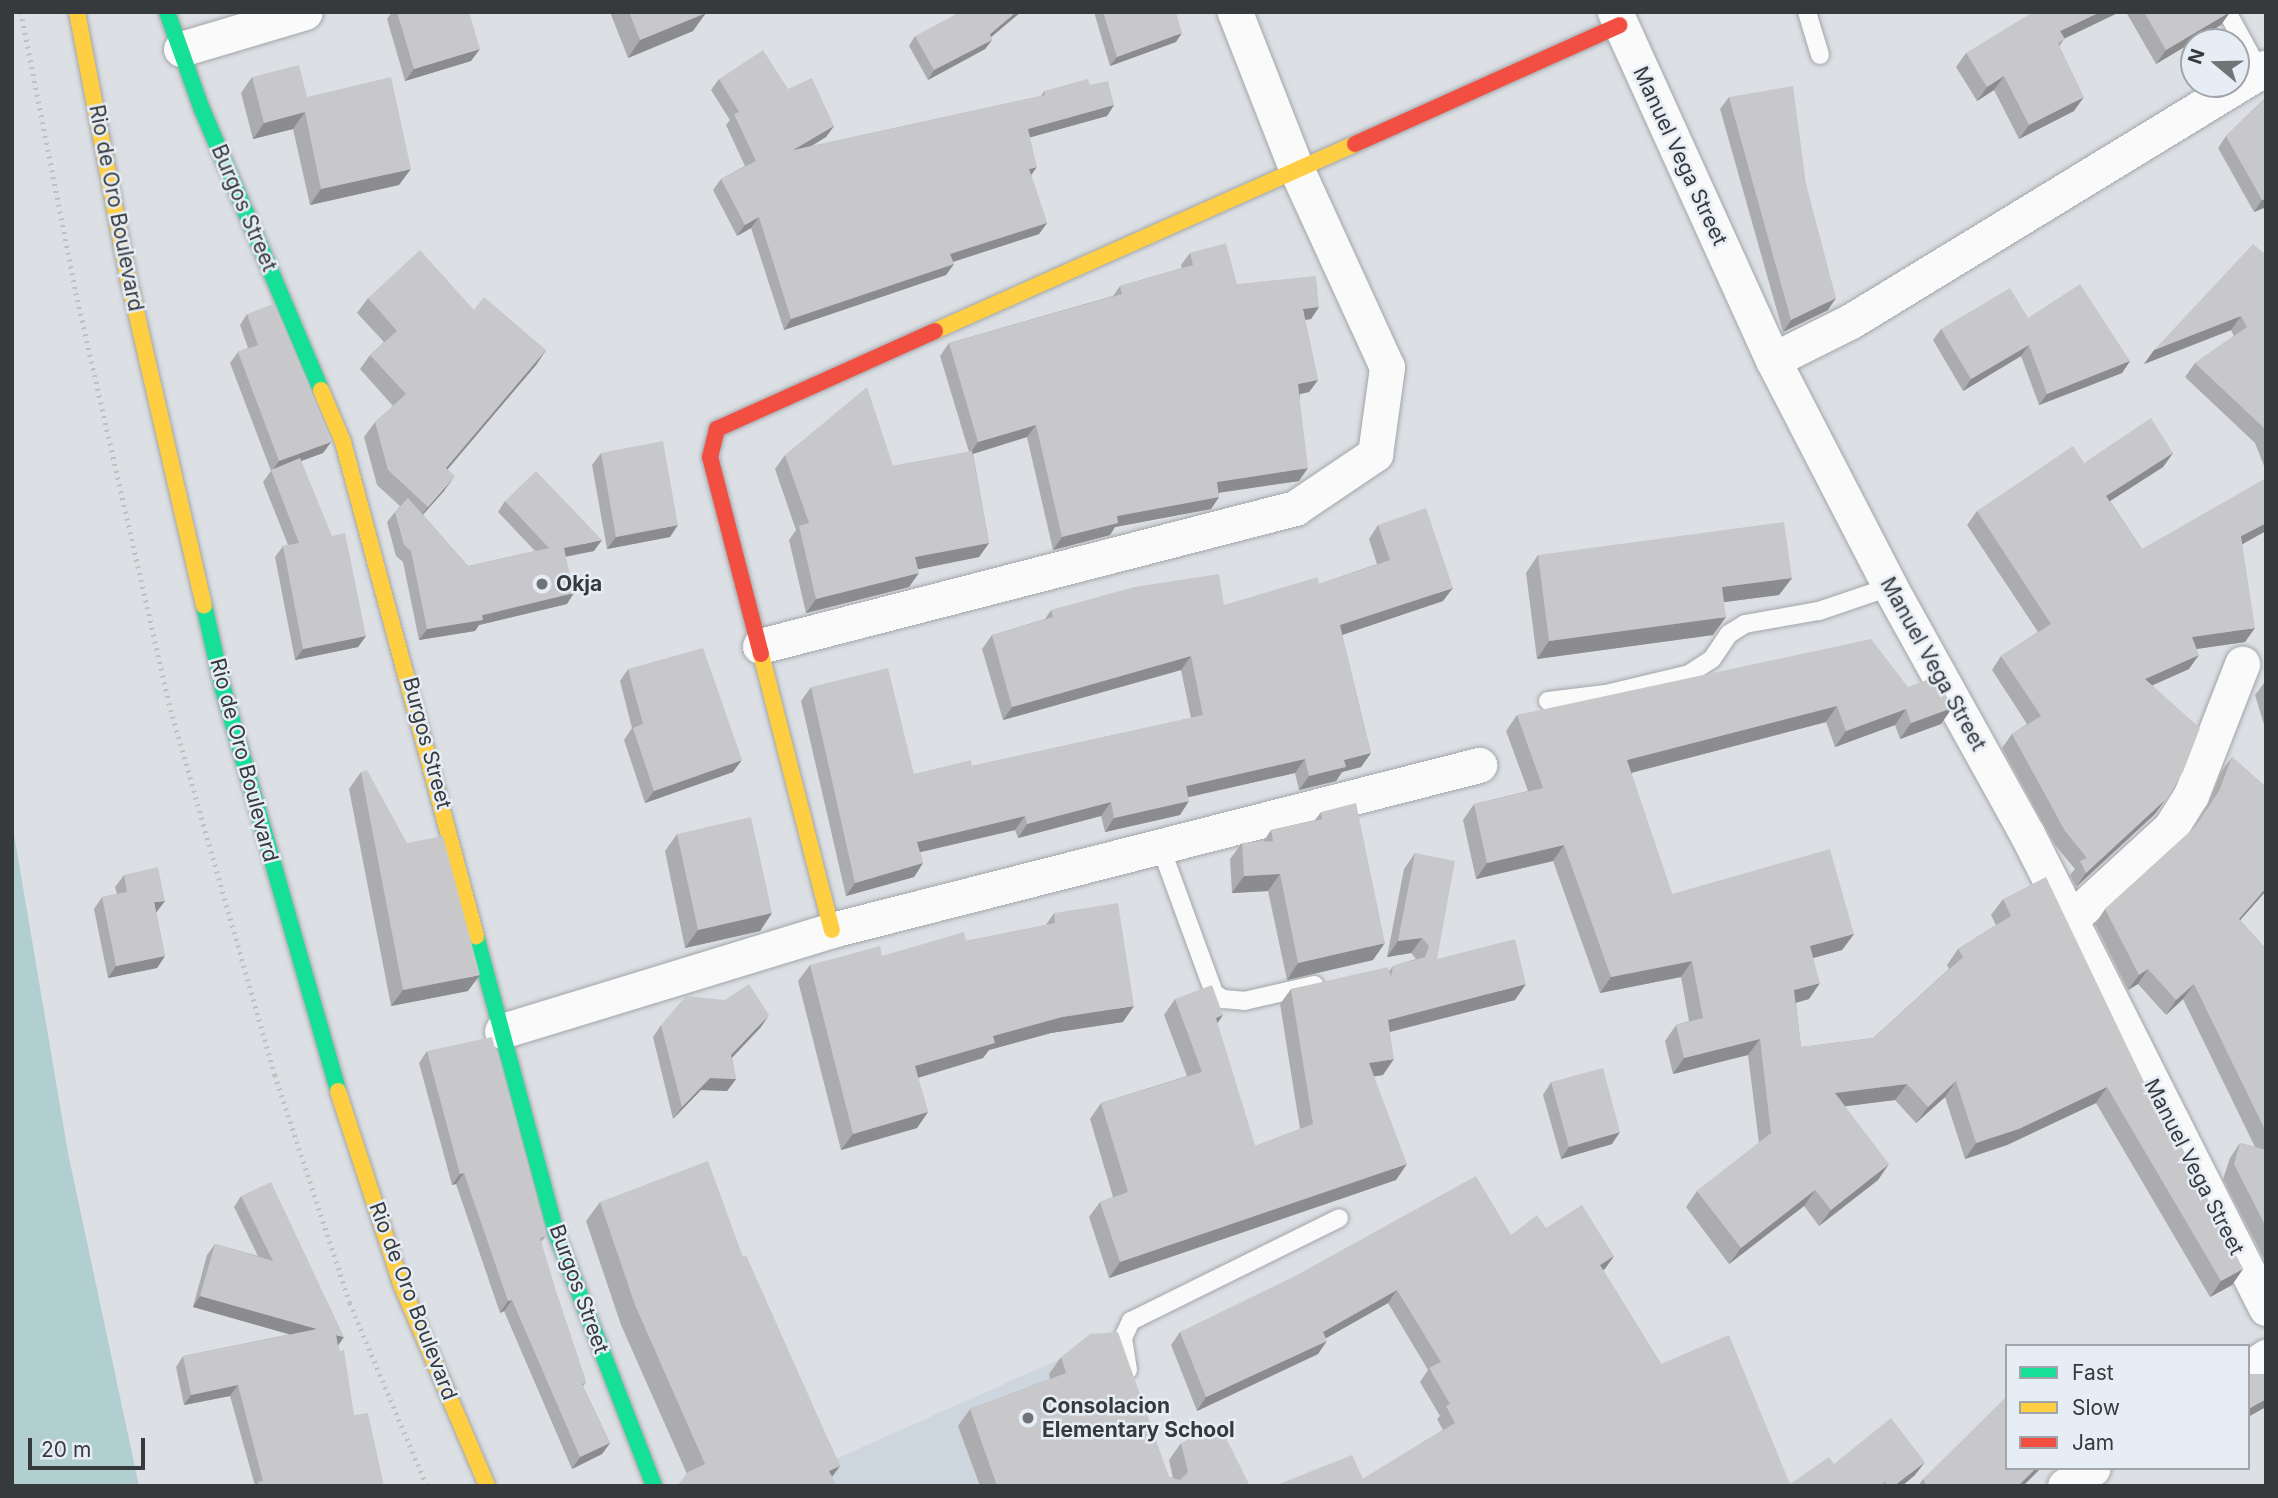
<!DOCTYPE html>
<style>
body{margin:0}
#map{position:relative;width:2278px;height:1498px;overflow:hidden;background:#dce0e4;font-family:Inter,sans-serif}
div>[style]{position:absolute}
.built>*{inset:0;background:#cdd5de}
.water>*{inset:0;background:#b1ced0}
.path>*{height:4.5px;margin-top:-2.25px;transform-origin:0;background:repeating-linear-gradient(90deg,#bfc1c1 0 2px,transparent 0 7px)}
.roads{filter:drop-shadow(0 0 2px #a2a5a9) drop-shadow(0 0 2px #a2a5a9)}
.lane>*{height:18px;margin:-9px;padding:0 9px;transform-origin:9px;border-radius:9px;background:#fafafb}
.street>*{height:35px;margin:-17.5px;padding:0 17.5px;transform-origin:17.5px;border-radius:17.5px;background:#fafafb}
.fast>*{height:16px;margin:-8px;padding:0 8px;transform-origin:8px;border-radius:8px;background:#16e098}
.slow>*{height:16px;margin:-8px;padding:0 8px;transform-origin:8px;border-radius:8px;background:#ffcf43}
.jam>*{height:16px;margin:-8px;padding:0 8px;transform-origin:8px;border-radius:8px;background:#f24e42}
.wall>*{inset:0;background:#acacaf}
.shaded-wall>*{inset:0;background:#8c8c8e}
.building>*{inset:0;background:#c8c8cb}
.dots>*{width:19px;height:19px;translate:-50% -50%;box-sizing:border-box;border:4px solid #e6edf5;border-radius:50%}
span{translate:-50% -50%;white-space:nowrap;text-align:center;line-height:1.15;-webkit-text-stroke:5px #e6edf5;paint-order:stroke}
.street-label{font-size:21px;color:#373a3d}
.poi-label{font-size:21px;color:#373a3d;font-weight:700}
.left{translate:0 -50%;text-align:left}
.frame{position:absolute;inset:0;border:14px solid #373a3d;pointer-events:none}
.legend{position:absolute;left:2005px;top:1344px;width:245px;height:126px;box-sizing:border-box;background:#e6edf5;border:2px solid #a0a5ab;margin:0;padding:9px 12px;list-style:none;font-size:21px;color:#373a3d}
.legend li{display:flex;align-items:center;gap:14px;height:35px}
.legend b{width:35px;border:2px solid #a0a5ab}
.north{position:absolute;left:2180px;top:28px;width:70px;height:70px;box-sizing:border-box;background:#e6edf5;border:2px solid #a0a5ab;border-radius:50%;rotate:289deg;font-size:19px;font-weight:700;line-height:28px;text-align:center;color:#373a3d}
.north::after{content:'';display:block;margin:auto;width:24px;height:32px;background:#717477;clip-path:polygon(50% 0,100% 100%,50% 72%,0 100%)}
.scale{position:absolute;left:28px;top:1438px;width:117px;height:32px;box-sizing:border-box;border:4px solid #373a3d;border-top:0;padding-left:9px;font-size:21px;line-height:24px;white-space:nowrap;color:#373a3d;-webkit-text-stroke:5px #e6edf5;paint-order:stroke}
</style>
<div id="map">
<div class="built">
<i style="clip-path:polygon(1078px 1351px,1152px 1486px,775px 1486px)"></i>
</div>
<div class="water">
<i style="clip-path:polygon(12px 822px,68px 1153px,139px 1486px,12px 1486px)"></i>
</div>
<div class="path">
<i style="left:21px;top:12px;width:286px;rotate:78.9deg"></i>
<i style="left:76px;top:293px;width:420px;rotate:77.2deg"></i>
<i style="left:169px;top:703px;width:387px;rotate:74.1deg"></i>
<i style="left:275px;top:1075px;width:240px;rotate:71.8deg"></i>
<i style="left:350px;top:1303px;width:199px;rotate:67.2deg"></i>
</div>
<div class="roads">
<div class="lane">
<i style="left:1807px;top:12px;width:45px;rotate:73.2deg"></i>
<i style="left:2227px;top:12px;width:68px;rotate:61.2deg"></i>
<i style="left:1548px;top:701px;width:58px;rotate:-6.9deg"></i>
<i style="left:1606px;top:694px;width:85px;rotate:-13.5deg"></i>
<i style="left:1689px;top:674px;width:27px;rotate:-33deg"></i>
<i style="left:1712px;top:659px;width:30px;rotate:-56deg"></i>
<i style="left:1729px;top:634px;width:19px;rotate:-32deg"></i>
<i style="left:1745px;top:624px;width:75px;rotate:-10deg"></i>
<i style="left:1819px;top:611px;width:75px;rotate:-18.7deg"></i>
<i style="left:1161px;top:848px;width:154px;rotate:69.9deg"></i>
<i style="left:1214px;top:993px;width:11px;rotate:34deg"></i>
<i style="left:1223px;top:999px;width:21px;rotate:5deg"></i>
<i style="left:1244px;top:1001px;width:72px;rotate:-12.9deg"></i>
<i style="left:1128px;top:1370px;width:32px;rotate:-99deg"></i>
<i style="left:1123px;top:1338px;width:19px;rotate:-65deg"></i>
<i style="left:1131px;top:1321px;width:232px;rotate:-26.3deg"></i>
</div>
<div class="street">
<i style="left:1615px;top:12px;width:382px;rotate:65.6deg"></i>
<i style="left:1773px;top:360px;width:255px;rotate:62.7deg"></i>
<i style="left:1890px;top:587px;width:282px;rotate:61deg"></i>
<i style="left:2027px;top:834px;width:531px;rotate:63.24deg"></i>
<i style="left:181px;top:49px;width:129px;rotate:-16.6deg"></i>
<i style="left:1773px;top:360px;width:87px;rotate:-26.6deg"></i>
<i style="left:1851px;top:321px;width:486px;rotate:-31.4deg"></i>
<i style="left:760px;top:646px;width:553px;rotate:-14.46deg"></i>
<i style="left:1295px;top:508px;width:97px;rotate:-34deg"></i>
<i style="left:1375px;top:454px;width:88px;rotate:-82.1deg"></i>
<i style="left:1387px;top:367px;width:219px;rotate:-114.6deg"></i>
<i style="left:1296px;top:168px;width:168px;rotate:-111.4deg"></i>
<i style="left:2070px;top:920px;width:137px;rotate:-42.6deg"></i>
<i style="left:2171px;top:827px;width:38px;rotate:-58deg"></i>
<i style="left:2191px;top:795px;width:141px;rotate:-68.7deg"></i>
<i style="left:502px;top:1031px;width:345px;rotate:-17deg"></i>
<i style="left:832px;top:930px;width:668px;rotate:-14.31deg"></i>
<i style="left:2248px;top:1369px;width:22px;rotate:-34deg"></i>
<i style="left:2065px;top:1486px;width:33px;rotate:-33deg"></i>
</div>
<div class="fast">
<i style="left:167px;top:12px;width:101px;rotate:70.3deg"></i>
<i style="left:201px;top:107px;width:307px;rotate:67deg"></i>
<i style="left:204px;top:605px;width:86px;rotate:77.3deg"></i>
<i style="left:223px;top:689px;width:418px;rotate:74deg"></i>
<i style="left:476px;top:936px;width:308px;rotate:74.9deg"></i>
<i style="left:556px;top:1233px;width:271px;rotate:68.8deg"></i>
</div>
<div class="slow">
<i style="left:77px;top:12px;width:274px;rotate:79.1deg"></i>
<i style="left:129px;top:281px;width:333px;rotate:77deg"></i>
<i style="left:935px;top:331px;width:460px;rotate:-24deg"></i>
<i style="left:321px;top:390px;width:56px;rotate:67.1deg"></i>
<i style="left:343px;top:442px;width:512px;rotate:74.93deg"></i>
<i style="left:761px;top:654px;width:285px;rotate:75.6deg"></i>
<i style="left:338px;top:1091px;width:203px;rotate:71.9deg"></i>
<i style="left:401px;top:1284px;width:220px;rotate:66.9deg"></i>
</div>
<div class="jam">
<i style="left:1355px;top:144px;width:290px;rotate:-24.2deg"></i>
<i style="left:761px;top:654px;width:203px;rotate:-104.5deg"></i>
<i style="left:710px;top:457px;width:29px;rotate:-76deg"></i>
<i style="left:717px;top:429px;width:239px;rotate:-24.2deg"></i>
</div>
</div>
<div class="wall">
<i style="clip-path:polygon(392px 12px,469px 12px,471px 61px,405px 81px,387px 19px)"></i>
<i style="clip-path:polygon(610px 12px,705px 12px,693px 31px,628px 58px)"></i>
<i style="clip-path:polygon(1094px 12px,1176px 12px,1176px 42px,1110px 66px)"></i>
<i style="clip-path:polygon(2126px 12px,2230px 12px,2221px 25px,2156px 64px)"></i>
<i style="clip-path:polygon(915px 36px,991px 37px,992px 40px,985px 49px,928px 80px,909px 46px)"></i>
<i style="clip-path:polygon(2065px 38px,2059px 47px,2074px 111px,2019px 139px,1994px 90px,1977px 101px,1956px 67px,1966px 53px)"></i>
<i style="clip-path:polygon(252px 77px,307px 97px,399px 185px,310px 205px,293px 129px,253px 139px,241px 93px)"></i>
<i style="clip-path:polygon(719px 79px,788px 89px,834px 126px,826px 137px,812px 146px,1041px 96px,1044px 91px,1090px 85px,1114px 105px,1107px 116px,1030px 137px,1031px 175px,1047px 223px,1039px 234px,953px 262px,954px 264px,946px 275px,784px 330px,751px 228px,737px 236px,713px 190px,721px 179px,745px 166px,726px 125px,730px 120px,711px 90px)"></i>
<i style="clip-path:polygon(1729px 97px,1806px 184px,1828px 310px,1783px 332px,1720px 109px)"></i>
<i style="clip-path:polygon(2266px 97px,2266px 207px,2254px 212px,2218px 148px,2226px 136px)"></i>
<i style="clip-path:polygon(1190px 253px,1237px 284px,1319px 307px,1311px 319px,1305px 320px,1318px 380px,1309px 392px,1300px 394px,1299px 481px,1219px 493px,1219px 497px,1211px 509px,1115px 527px,1110px 535px,1053px 550px,1027px 437px,973px 454px,989px 543px,979px 557px,918px 569px,909px 587px,806px 613px,789px 540px,796px 530px,775px 469px,785px 455px,893px 466px,969px 452px,940px 356px,949px 343px,1113px 296px,1120px 286px,1182px 268px,1181px 265px)"></i>
<i style="clip-path:polygon(2266px 255px,2266px 471px,2255px 443px,2185px 377px,2195px 363px,2234px 336px,2231px 330px,2144px 364px)"></i>
<i style="clip-path:polygon(368px 298px,474px 310px,546px 350px,536px 365px,447px 469px,444px 491px,423px 515px,468px 566px,535px 551px,498px 512px,505px 501px,594px 551px,566px 557px,567px 604px,479px 625px,475px 631px,419px 640px,403px 562px,396px 556px,387px 522px,400px 506px,377px 485px,364px 437px,375px 422px,393px 406px,360px 369px,370px 355px,384px 342px,357px 313px)"></i>
<i style="clip-path:polygon(247px 314px,331px 442px,323px 453px,301px 461px,366px 636px,358px 647px,295px 660px,275px 557px,283px 546px,288px 545px,263px 482px,271px 471px,230px 363px,238px 352px,248px 348px,240px 325px)"></i>
<i style="clip-path:polygon(2028px 318px,2130px 361px,2122px 373px,2039px 405px,2021px 356px,1963px 391px,1933px 340px,1941px 329px)"></i>
<i style="clip-path:polygon(601px 453px,670px 537px,607px 549px,592px 465px)"></i>
<i style="clip-path:polygon(2173px 453px,2163px 467px,2110px 501px,2142px 549px,2242px 544px,2245px 642px,2197px 649px,2189px 669px,2153px 685px,2165px 800px,2155px 814px,2076px 887px,2070px 875px,2075px 869px,2055px 845px,2002px 748px,2012px 734px,2027px 724px,1992px 670px,2001px 656px,2038px 632px,1967px 525px,1977px 511px,2084px 463px)"></i>
<i style="clip-path:polygon(1378px 525px,1443px 601px,1342px 635px,1371px 753px,1361px 767px,1342px 772px,1336px 781px,1299px 790px,1295px 773px,1188px 797px,1180px 815px,1105px 832px,1101px 816px,1018px 838px,1015px 830px,920px 852px,923px 863px,914px 877px,846px 896px,801px 701px,811px 687px,914px 774px,972px 766px,1191px 718px,1181px 670px,1003px 720px,982px 649px,992px 635px,1045px 619px,1051px 610px,1224px 605px,1319px 584px,1377px 564px,1369px 539px)"></i>
<i style="clip-path:polygon(1538px 555px,1792px 578px,1779px 595px,1724px 602px,1713px 635px,1537px 659px,1526px 573px)"></i>
<i style="clip-path:polygon(628px 669px,733px 772px,645px 803px,624px 740px,632px 728px,620px 681px)"></i>
<i style="clip-path:polygon(2264px 683px,2266px 683px,2266px 731px,2255px 695px)"></i>
<i style="clip-path:polygon(1908px 687px,1952px 708px,1941px 724px,1900px 739px,1895px 725px,1835px 747px,1826px 722px,1631px 773px,1672px 894px,1854px 934px,1842px 950px,1813px 958px,1809px 999px,1796px 1003px,1801px 1047px,1873px 1038px,1949px 969px,1947px 965px,1958px 949px,1996px 925px,1991px 915px,2003px 899px,2144px 1082px,2243px 1269px,2232px 1285px,2210px 1297px,2096px 1103px,2007px 1145px,1965px 1159px,1945px 1097px,1916px 1123px,1895px 1100px,1845px 1106px,1878px 1180px,1819px 1226px,1804px 1206px,1729px 1264px,1686px 1207px,1697px 1191px,1759px 1143px,1748px 1055px,1673px 1074px,1665px 1041px,1676px 1025px,1689px 1021px,1681px 977px,1600px 993px,1553px 861px,1476px 879px,1463px 820px,1474px 804px,1528px 791px,1506px 731px,1517px 715px)"></i>
<i style="clip-path:polygon(2232px 757px,2266px 787px,2266px 891px,2240px 920px,2266px 949px,2266px 1263px,2223px 1179px,2230px 1158px,2240px 1143px,2255px 1147px,2183px 999px,2166px 1015px,2138px 984px,2128px 990px,2095px 924px,2105px 909px,2193px 829px,2208px 805px,2221px 772px)"></i>
<i style="clip-path:polygon(361px 772px,468px 991px,391px 1006px,349px 789px)"></i>
<i style="clip-path:polygon(1321px 812px,1373px 960px,1287px 980px,1268px 891px,1232px 893px,1230px 859px,1242px 843px,1263px 842px,1271px 830px,1315px 820px)"></i>
<i style="clip-path:polygon(677px 834px,772px 913px,760px 931px,685px 948px,665px 851px)"></i>
<i style="clip-path:polygon(1415px 853px,1437px 959px,1515px 1000px,1390px 1032px,1383px 1075px,1374px 1076px,1396px 1180px,1109px 1278px,1089px 1217px,1100px 1202px,1113px 1197px,1090px 1119px,1101px 1103px,1187px 1076px,1164px 1015px,1175px 999px,1223px 1015px,1217px 1023px,1255px 1146px,1300px 1129px,1280px 1004px,1291px 989px,1389px 971px,1393px 966px,1416px 959px,1411px 953px,1387px 957px,1404px 869px)"></i>
<i style="clip-path:polygon(124px 875px,156px 912px,165px 956px,157px 968px,108px 978px,94px 909px,102px 897px,117px 894px,115px 887px)"></i>
<i style="clip-path:polygon(1054px 913px,1123px 1022px,1051px 1033px,989px 1050px,983px 1058px,918px 1078px,928px 1112px,917px 1128px,841px 1150px,798px 981px,810px 965px,882px 956px,966px 941px,1046px 925px)"></i>
<i style="clip-path:polygon(661px 1025px,761px 1027px,732px 1058px,736px 1079px,727px 1091px,701px 1090px,673px 1119px,653px 1037px)"></i>
<i style="clip-path:polygon(427px 1051px,546px 1236px,541px 1242px,554px 1286px,586px 1382px,583px 1386px,610px 1443px,602px 1454px,572px 1469px,504px 1311px,500px 1313px,456px 1184px,452px 1185px,419px 1063px)"></i>
<i style="clip-path:polygon(1551px 1082px,1612px 1144px,1561px 1159px,1543px 1095px)"></i>
<i style="clip-path:polygon(241px 1196px,338px 1345px,354px 1415px,384px 1486px,255px 1486px,230px 1396px,184px 1405px,176px 1367px,183px 1356px,291px 1334px,193px 1307px,207px 1255px,215px 1244px,258px 1256px,234px 1207px)"></i>
<i style="clip-path:polygon(600px 1202px,743px 1257px,840px 1466px,832px 1476px,687px 1474px,621px 1325px,586px 1221px)"></i>
<i style="clip-path:polygon(1546px 1228px,1614px 1256px,1603px 1270px,1661px 1364px,1790px 1484px,1834px 1464px,1915px 1475px,1902px 1486px,1274px 1486px,1363px 1479px,1443px 1430px,1437px 1419px,1440px 1416px,1420px 1382px,1428px 1370px,1388px 1303px,1326px 1338px,1318px 1354px,1197px 1411px,1171px 1345px,1180px 1332px,1511px 1235px)"></i>
<i style="clip-path:polygon(1061px 1357px,1169px 1477px,1173px 1478px,1169px 1460px,1181px 1443px,1250px 1486px,980px 1486px,958px 1426px,970px 1409px,1050px 1379px,1049px 1374px)"></i>
<i style="clip-path:polygon(2007px 1468px,2041px 1468px,2023px 1486px,1918px 1486px,1923px 1479px)"></i>
</div>
<div class="shaded-wall">
<i style="clip-path:polygon(1016px 12px,1021px 12px,983px 44px,990px 34px)"></i>
<i style="clip-path:polygon(2100px 12px,2120px 12px,2051px 45px,2060px 31px)"></i>
<i style="clip-path:polygon(2230px 12px,2221px 25px,2156px 64px,2166px 50px)"></i>
<i style="clip-path:polygon(706px 13px,693px 31px,628px 58px,640px 40px)"></i>
<i style="clip-path:polygon(1182px 33px,1176px 42px,1110px 66px,1117px 57px)"></i>
<i style="clip-path:polygon(992px 40px,985px 49px,928px 80px,934px 70px)"></i>
<i style="clip-path:polygon(480px 49px,471px 61px,405px 81px,414px 69px)"></i>
<i style="clip-path:polygon(2004px 76px,1994px 90px,1977px 101px,1987px 87px)"></i>
<i style="clip-path:polygon(2084px 97px,2074px 111px,2019px 139px,2029px 125px)"></i>
<i style="clip-path:polygon(1114px 105px,1107px 116px,1021px 140px,1028px 129px)"></i>
<i style="clip-path:polygon(305px 112px,293px 129px,253px 139px,264px 123px)"></i>
<i style="clip-path:polygon(834px 126px,826px 137px,785px 161px,793px 150px)"></i>
<i style="clip-path:polygon(1037px 167px,1029px 178px,1029px 169px)"></i>
<i style="clip-path:polygon(411px 169px,399px 185px,310px 205px,321px 189px)"></i>
<i style="clip-path:polygon(2266px 199px,2266px 207px,2254px 212px,2262px 200px)"></i>
<i style="clip-path:polygon(759px 217px,751px 228px,737px 236px,745px 225px)"></i>
<i style="clip-path:polygon(1047px 223px,1039px 234px,943px 265px,950px 254px)"></i>
<i style="clip-path:polygon(954px 264px,946px 275px,784px 330px,791px 319px)"></i>
<i style="clip-path:polygon(1836px 298px,1828px 310px,1783px 332px,1791px 320px)"></i>
<i style="clip-path:polygon(1319px 307px,1311px 319px,1294px 321px,1303px 309px)"></i>
<i style="clip-path:polygon(2241px 316px,2231px 330px,2144px 364px,2154px 350px)"></i>
<i style="clip-path:polygon(2029px 345px,2021px 356px,1963px 391px,1971px 379px)"></i>
<i style="clip-path:polygon(546px 350px,536px 365px,436px 483px,446px 468px)"></i>
<i style="clip-path:polygon(2130px 361px,2122px 373px,2039px 405px,2047px 394px)"></i>
<i style="clip-path:polygon(1318px 380px,1309px 392px,1290px 396px,1298px 384px)"></i>
<i style="clip-path:polygon(1036px 425px,1027px 437px,969px 455px,978px 442px)"></i>
<i style="clip-path:polygon(331px 442px,323px 453px,271px 472px,279px 461px)"></i>
<i style="clip-path:polygon(2173px 453px,2163px 467px,2096px 510px,2106px 496px)"></i>
<i style="clip-path:polygon(1308px 468px,1299px 481px,1209px 494px,1217px 482px)"></i>
<i style="clip-path:polygon(455px 476px,444px 491px,417px 521px,428px 507px)"></i>
<i style="clip-path:polygon(1219px 497px,1211px 509px,1115px 527px,1110px 535px,1053px 550px,1062px 537px,1117px 516px)"></i>
<i style="clip-path:polygon(2266px 523px,2266px 531px,2232px 550px,2241px 536px)"></i>
<i style="clip-path:polygon(678px 525px,670px 537px,607px 549px,616px 537px)"></i>
<i style="clip-path:polygon(602px 540px,594px 551px,556px 558px,564px 548px)"></i>
<i style="clip-path:polygon(989px 543px,979px 557px,905px 572px,915px 557px)"></i>
<i style="clip-path:polygon(919px 573px,909px 587px,806px 613px,816px 599px)"></i>
<i style="clip-path:polygon(1792px 578px,1779px 595px,1709px 604px,1722px 587px)"></i>
<i style="clip-path:polygon(1453px 588px,1443px 601px,1330px 639px,1340px 625px)"></i>
<i style="clip-path:polygon(574px 593px,567px 604px,479px 625px,475px 631px,419px 640px,427px 629px)"></i>
<i style="clip-path:polygon(1726px 617px,1713px 635px,1537px 659px,1549px 641px)"></i>
<i style="clip-path:polygon(2255px 628px,2245px 642px,2182px 651px,2192px 637px)"></i>
<i style="clip-path:polygon(366px 636px,358px 647px,295px 660px,303px 649px)"></i>
<i style="clip-path:polygon(2199px 655px,2189px 669px,2135px 693px,2145px 679px)"></i>
<i style="clip-path:polygon(1191px 656px,1181px 670px,1003px 720px,1012px 707px)"></i>
<i style="clip-path:polygon(1837px 706px,1826px 722px,1615px 777px,1627px 760px)"></i>
<i style="clip-path:polygon(1952px 708px,1941px 724px,1900px 739px,1911px 723px)"></i>
<i style="clip-path:polygon(1906px 709px,1895px 725px,1835px 747px,1846px 731px)"></i>
<i style="clip-path:polygon(1371px 753px,1361px 767px,1342px 772px,1336px 781px,1299px 790px,1309px 776px,1344px 760px)"></i>
<i style="clip-path:polygon(1305px 759px,1295px 773px,1176px 800px,1186px 786px)"></i>
<i style="clip-path:polygon(742px 760px,733px 772px,645px 803px,654px 791px)"></i>
<i style="clip-path:polygon(2165px 800px,2155px 814px,2076px 887px,2086px 873px)"></i>
<i style="clip-path:polygon(1189px 801px,1180px 815px,1105px 832px,1114px 818px)"></i>
<i style="clip-path:polygon(1111px 802px,1101px 816px,1018px 838px,1027px 824px)"></i>
<i style="clip-path:polygon(1025px 816px,1015px 830px,908px 855px,917px 842px)"></i>
<i style="clip-path:polygon(1564px 845px,1553px 861px,1476px 879px,1487px 863px)"></i>
<i style="clip-path:polygon(923px 863px,914px 877px,846px 896px,855px 883px)"></i>
<i style="clip-path:polygon(1280px 874px,1268px 891px,1232px 893px,1244px 876px)"></i>
<i style="clip-path:polygon(2266px 888px,2266px 891px,2228px 934px,2239px 919px)"></i>
<i style="clip-path:polygon(165px 901px,156px 913px,154px 902px)"></i>
<i style="clip-path:polygon(772px 913px,760px 931px,685px 948px,698px 930px)"></i>
<i style="clip-path:polygon(1854px 934px,1842px 950px,1799px 962px,1810px 946px)"></i>
<i style="clip-path:polygon(1422px 938px,1411px 953px,1387px 957px,1398px 941px)"></i>
<i style="clip-path:polygon(1385px 943px,1373px 960px,1287px 980px,1298px 963px)"></i>
<i style="clip-path:polygon(165px 956px,157px 968px,108px 978px,116px 966px)"></i>
<i style="clip-path:polygon(1692px 961px,1681px 977px,1600px 993px,1611px 977px)"></i>
<i style="clip-path:polygon(2148px 969px,2138px 984px,2128px 990px,2139px 975px)"></i>
<i style="clip-path:polygon(480px 975px,468px 991px,391px 1006px,403px 990px)"></i>
<i style="clip-path:polygon(1820px 983px,1809px 999px,1783px 1006px,1794px 990px)"></i>
<i style="clip-path:polygon(1526px 984px,1515px 1000px,1377px 1035px,1388px 1020px)"></i>
<i style="clip-path:polygon(2194px 984px,2183px 999px,2166px 1015px,2176px 1000px)"></i>
<i style="clip-path:polygon(1134px 1006px,1123px 1022px,1051px 1033px,989px 1050px,983px 1058px,904px 1082px,915px 1066px,993px 1036px,1062px 1017px)"></i>
<i style="clip-path:polygon(769px 1015px,761px 1027px,723px 1067px,731px 1055px)"></i>
<i style="clip-path:polygon(1223px 1015px,1212px 1031px,1216px 1018px)"></i>
<i style="clip-path:polygon(1760px 1039px,1748px 1055px,1673px 1074px,1684px 1058px)"></i>
<i style="clip-path:polygon(1394px 1059px,1383px 1075px,1358px 1079px,1369px 1063px)"></i>
<i style="clip-path:polygon(710px 1078px,736px 1079px,727px 1091px,701px 1090px,673px 1119px,682px 1107px)"></i>
<i style="clip-path:polygon(1956px 1081px,1945px 1097px,1916px 1123px,1928px 1107px)"></i>
<i style="clip-path:polygon(1907px 1084px,1895px 1100px,1824px 1109px,1835px 1093px)"></i>
<i style="clip-path:polygon(2107px 1087px,2096px 1103px,2007px 1145px,1965px 1159px,1976px 1143px)"></i>
<i style="clip-path:polygon(928px 1112px,917px 1128px,841px 1150px,853px 1134px)"></i>
<i style="clip-path:polygon(1620px 1132px,1612px 1144px,1561px 1159px,1569px 1147px)"></i>
<i style="clip-path:polygon(1407px 1164px,1396px 1180px,1109px 1278px,1120px 1262px)"></i>
<i style="clip-path:polygon(1889px 1164px,1878px 1180px,1819px 1226px,1831px 1210px)"></i>
<i style="clip-path:polygon(464px 1173px,456px 1184px,452px 1185px,460px 1174px)"></i>
<i style="clip-path:polygon(1815px 1190px,1804px 1206px,1729px 1264px,1741px 1248px)"></i>
<i style="clip-path:polygon(1614px 1256px,1605px 1269px,1590px 1278px,1600px 1265px)"></i>
<i style="clip-path:polygon(2243px 1269px,2232px 1285px,2210px 1297px,2221px 1281px)"></i>
<i style="clip-path:polygon(1397px 1290px,1388px 1303px,1314px 1345px,1323px 1332px)"></i>
<i style="clip-path:polygon(200px 1296px,317px 1329px,309px 1340px,193px 1307px)"></i>
<i style="clip-path:polygon(512px 1300px,504px 1311px,500px 1313px,508px 1301px)"></i>
<i style="clip-path:polygon(336px 1335px,344px 1337px,337px 1347px)"></i>
<i style="clip-path:polygon(1327px 1341px,1318px 1354px,1197px 1411px,1206px 1397px)"></i>
<i style="clip-path:polygon(238px 1385px,230px 1396px,184px 1405px,191px 1395px)"></i>
<i style="clip-path:polygon(2266px 1399px,2266px 1407px,2248px 1417px,2248px 1409px)"></i>
<i style="clip-path:polygon(610px 1443px,602px 1454px,572px 1469px,580px 1457px)"></i>
<i style="clip-path:polygon(1925px 1462px,1915px 1475px,1902px 1486px,1894px 1486px)"></i>
<i style="clip-path:polygon(840px 1466px,826px 1485px,829px 1471px)"></i>
<i style="clip-path:polygon(2036px 1468px,2041px 1468px,2023px 1486px,2018px 1486px)"></i>
</div>
<div class="building">
<i style="clip-path:polygon(397px 12px,469px 12px,480px 49px,414px 69px)"></i>
<i style="clip-path:polygon(629px 12px,705px 12px,706px 13px,640px 40px)"></i>
<i style="clip-path:polygon(960px 12px,1016px 12px,990px 34px,992px 40px,934px 70px,915px 36px)"></i>
<i style="clip-path:polygon(1103px 12px,1176px 12px,1182px 33px,1117px 57px)"></i>
<i style="clip-path:polygon(2033px 12px,2100px 12px,2060px 31px,2065px 39px,2058px 43px,2084px 97px,2029px 125px,2004px 76px,1987px 87px,1966px 53px)"></i>
<i style="clip-path:polygon(2144px 12px,2230px 12px,2166px 50px)"></i>
<i style="clip-path:polygon(763px 50px,788px 89px,812px 78px,834px 126px,793px 150px,1045px 95px,1044px 91px,1088px 79px,1090px 85px,1108px 81px,1114px 105px,1028px 129px,1037px 167px,1029px 169px,1047px 223px,950px 254px,954px 264px,791px 319px,759px 217px,745px 225px,721px 179px,756px 161px,734px 114px,739px 112px,719px 79px)"></i>
<i style="clip-path:polygon(299px 65px,307px 97px,391px 77px,411px 169px,321px 189px,305px 112px,264px 123px,252px 77px)"></i>
<i style="clip-path:polygon(1793px 86px,1806px 184px,1836px 298px,1791px 320px,1729px 97px)"></i>
<i style="clip-path:polygon(2266px 97px,2266px 199px,2262px 200px,2226px 136px)"></i>
<i style="clip-path:polygon(1226px 243px,1237px 284px,1316px 276px,1319px 307px,1303px 309px,1318px 380px,1298px 384px,1308px 468px,1217px 482px,1219px 497px,1117px 516px,1118px 523px,1062px 537px,1036px 425px,978px 442px,949px 343px,1122px 294px,1120px 286px,1193px 265px,1190px 253px)"></i>
<i style="clip-path:polygon(2253px 244px,2266px 255px,2266px 432px,2265px 429px,2195px 363px,2247px 327px,2241px 316px,2154px 350px)"></i>
<i style="clip-path:polygon(420px 250px,474px 310px,484px 297px,546px 350px,446px 468px,455px 476px,428px 507px,388px 470px,375px 422px,406px 394px,370px 355px,397px 331px,368px 298px)"></i>
<i style="clip-path:polygon(2080px 284px,2130px 361px,2047px 394px,2029px 345px,1971px 379px,1941px 329px,2010px 288px,2028px 318px)"></i>
<i style="clip-path:polygon(273px 304px,331px 442px,279px 461px,238px 352px,258px 345px,247px 314px)"></i>
<i style="clip-path:polygon(867px 387px,893px 466px,972px 451px,989px 543px,915px 557px,919px 573px,816px 599px,799px 526px,809px 523px,785px 455px)"></i>
<i style="clip-path:polygon(2151px 418px,2173px 453px,2106px 496px,2142px 549px,2266px 478px,2266px 523px,2241px 536px,2255px 628px,2192px 637px,2199px 655px,2145px 679px,2200px 728px,2183px 772px,2165px 800px,2086px 873px,2080px 861px,2087px 858px,2065px 831px,2012px 734px,2041px 716px,2001px 656px,2051px 624px,1977px 511px,2073px 446px,2084px 463px)"></i>
<i style="clip-path:polygon(663px 441px,678px 525px,616px 537px,601px 453px)"></i>
<i style="clip-path:polygon(300px 458px,332px 536px,345px 533px,366px 636px,303px 649px,283px 546px,299px 543px,271px 470px)"></i>
<i style="clip-path:polygon(536px 471px,602px 540px,564px 548px,574px 593px,482px 615px,483px 620px,427px 629px,411px 551px,404px 545px,395px 512px,408px 498px,468px 566px,549px 548px,505px 501px)"></i>
<i style="clip-path:polygon(1426px 508px,1453px 588px,1340px 625px,1371px 753px,1344px 760px,1346px 767px,1309px 776px,1305px 759px,1186px 786px,1189px 801px,1114px 818px,1111px 802px,1027px 824px,1025px 816px,917px 842px,923px 863px,855px 883px,811px 687px,888px 668px,914px 774px,971px 760px,972px 766px,1203px 715px,1191px 656px,1012px 707px,992px 635px,1053px 617px,1051px 610px,1134px 587px,1219px 574px,1224px 605px,1318px 577px,1319px 584px,1390px 560px,1378px 525px)"></i>
<i style="clip-path:polygon(1784px 522px,1792px 578px,1722px 587px,1726px 617px,1549px 641px,1538px 555px)"></i>
<i style="clip-path:polygon(1871px 639px,1908px 687px,1937px 676px,1952px 708px,1911px 723px,1906px 709px,1846px 731px,1837px 706px,1627px 760px,1672px 894px,1830px 849px,1854px 934px,1810px 946px,1820px 983px,1794px 990px,1801px 1047px,1873px 1038px,1963px 957px,1958px 949px,2011px 916px,2003px 899px,2046px 877px,2144px 1082px,2148px 1080px,2243px 1269px,2221px 1281px,2107px 1087px,2019px 1129px,1976px 1143px,1956px 1081px,1928px 1107px,1907px 1084px,1835px 1093px,1889px 1164px,1831px 1210px,1815px 1190px,1741px 1248px,1697px 1191px,1771px 1133px,1760px 1039px,1684px 1058px,1676px 1025px,1703px 1018px,1692px 961px,1611px 977px,1564px 845px,1487px 863px,1474px 804px,1543px 788px,1517px 715px)"></i>
<i style="clip-path:polygon(703px 648px,742px 760px,654px 791px,633px 728px,643px 724px,628px 669px)"></i>
<i style="clip-path:polygon(2232px 757px,2266px 787px,2266px 888px,2239px 919px,2266px 949px,2266px 1132px,2194px 984px,2176px 1000px,2148px 969px,2139px 975px,2105px 909px,2195px 827px,2219px 791px)"></i>
<i style="clip-path:polygon(367px 770px,407px 843px,443px 836px,480px 975px,403px 990px,361px 772px)"></i>
<i style="clip-path:polygon(1356px 803px,1385px 943px,1298px 963px,1280px 874px,1244px 876px,1242px 843px,1273px 841px,1271px 830px,1322px 819px,1321px 812px)"></i>
<i style="clip-path:polygon(751px 817px,772px 913px,698px 930px,677px 834px)"></i>
<i style="clip-path:polygon(1415px 853px,1455px 861px,1437px 959px,1515px 939px,1526px 984px,1388px 1020px,1394px 1059px,1369px 1063px,1407px 1164px,1120px 1262px,1100px 1202px,1128px 1192px,1101px 1103px,1202px 1072px,1175px 999px,1212px 985px,1223px 1015px,1216px 1018px,1255px 1146px,1313px 1124px,1291px 989px,1388px 967px,1391px 977px,1393px 966px,1425px 957px,1429px 946px,1422px 938px,1398px 941px)"></i>
<i style="clip-path:polygon(158px 867px,165px 901px,154px 902px,165px 956px,116px 966px,102px 897px,127px 892px,124px 875px)"></i>
<i style="clip-path:polygon(1118px 903px,1134px 1006px,1062px 1017px,993px 1036px,995px 1043px,915px 1066px,928px 1112px,853px 1134px,810px 965px,880px 946px,882px 956px,964px 932px,966px 941px,1055px 923px,1054px 913px)"></i>
<i style="clip-path:polygon(749px 984px,769px 1015px,731px 1055px,736px 1079px,710px 1078px,682px 1107px,661px 1025px,686px 996px,725px 1000px)"></i>
<i style="clip-path:polygon(492px 1037px,546px 1236px,540px 1238px,554px 1286px,586px 1382px,582px 1384px,610px 1443px,580px 1457px,512px 1300px,508px 1301px,464px 1173px,460px 1174px,427px 1051px)"></i>
<i style="clip-path:polygon(1603px 1068px,1620px 1132px,1569px 1147px,1551px 1082px)"></i>
<i style="clip-path:polygon(2240px 1143px,2266px 1150px,2266px 1227px,2234px 1164px)"></i>
<i style="clip-path:polygon(708px 1161px,743px 1257px,746px 1255px,840px 1466px,829px 1471px,837px 1486px,677px 1486px,688px 1472px,705px 1464px,635px 1305px,600px 1202px)"></i>
<i style="clip-path:polygon(1476px 1176px,1511px 1235px,1537px 1215px,1546px 1228px,1582px 1205px,1614px 1256px,1600px 1265px,1661px 1364px,1729px 1335px,1790px 1484px,1829px 1457px,1834px 1464px,1891px 1418px,1925px 1462px,1894px 1486px,1888px 1486px,1885px 1482px,1880px 1486px,1274px 1486px,1352px 1455px,1363px 1479px,1455px 1423px,1446px 1406px,1450px 1404px,1429px 1368px,1441px 1362px,1397px 1290px,1323px 1332px,1327px 1341px,1206px 1397px,1180px 1332px,1295px 1276px)"></i>
<i style="clip-path:polygon(271px 1182px,344px 1337px,336px 1335px,339px 1351px,344px 1350px,354px 1415px,368px 1413px,384px 1486px,259px 1486px,258px 1482px,263px 1481px,238px 1385px,191px 1395px,183px 1356px,317px 1329px,200px 1296px,215px 1244px,273px 1261px,241px 1196px)"></i>
<i style="clip-path:polygon(1118px 1332px,1169px 1477px,1180px 1480px,1188px 1472px,1181px 1443px,1219px 1424px,1250px 1486px,997px 1486px,970px 1409px,1066px 1373px,1061px 1357px,1090px 1334px)"></i>
<i style="clip-path:polygon(2248px 1374px,2266px 1374px,2266px 1399px,2248px 1409px)"></i>
<i style="clip-path:polygon(2007px 1396px,2007px 1468px,2036px 1468px,2018px 1486px,1927px 1486px,1923px 1479px)"></i>
</div>
<div class="dots">
<i style="left:542px;top:584px;background:#717477"></i>
<i style="left:1028px;top:1418px;background:#717477"></i>
</div>
<div class="street-label">
<span style="left:1680px;top:156px;rotate:65deg">Manuel Vega Street</span>
<span style="left:116px;top:208px;rotate:79deg">Rio de Oro Boulevard</span>
<span style="left:244px;top:208px;rotate:67deg">Burgos Street</span>
<span style="left:1933px;top:664px;rotate:61deg">Manuel Vega Street</span>
<span style="left:427px;top:743px;rotate:75deg">Burgos Street</span>
<span style="left:244px;top:760px;rotate:75deg">Rio de Oro Boulevard</span>
<span style="left:2194px;top:1167px;rotate:63deg">Manuel Vega Street</span>
<span style="left:579px;top:1289px;rotate:70deg">Burgos Street</span>
<span style="left:413px;top:1301px;rotate:69deg">Rio de Oro Boulevard</span>
</div>
<div class="poi-label">
<span class="left" style="left:556px;top:584px">Okja</span>
<span class="left" style="left:1042px;top:1418px">Consolacion<br>Elementary School</span>
</div>
<div class="frame"></div>
<ul class="legend">
<li><b style="height:9px;background:#16e098"></b>Fast</li>
<li><b style="height:9px;background:#ffcf43"></b>Slow</li>
<li><b style="height:9px;background:#f24e42"></b>Jam</li>
</ul>
<div class="north">N</div>
<div class="scale">20 m</div>
</div>
